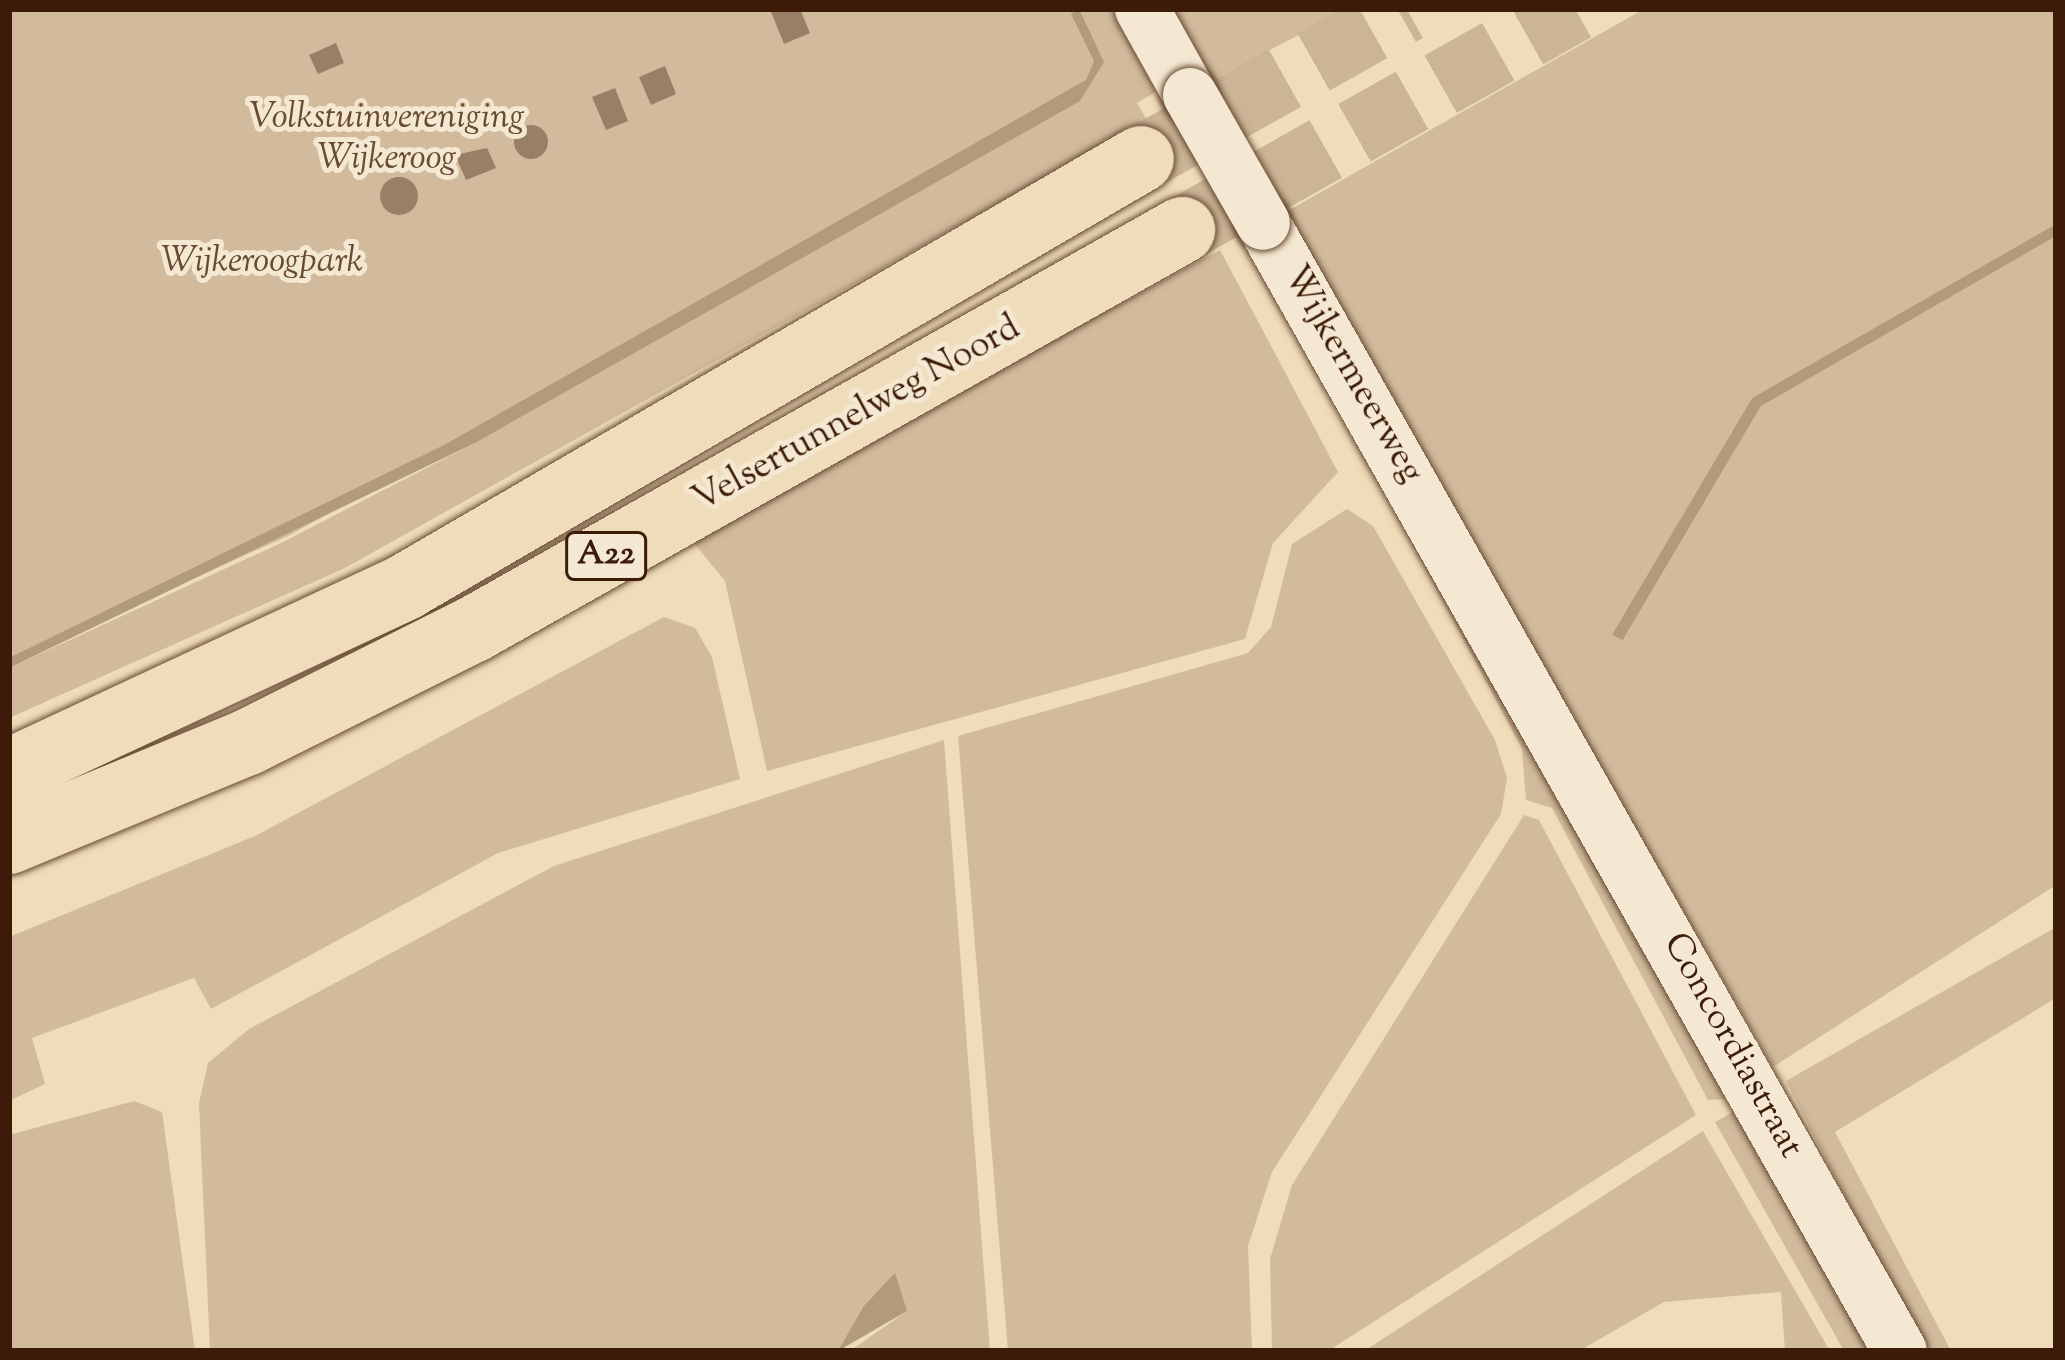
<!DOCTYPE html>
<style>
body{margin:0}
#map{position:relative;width:2065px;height:1360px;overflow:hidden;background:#efdcba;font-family:"Sorts Mill Goudy",serif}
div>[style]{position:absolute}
.green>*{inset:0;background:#d1bb9c}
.water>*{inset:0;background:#b29a7d}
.building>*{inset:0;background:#997f65}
.round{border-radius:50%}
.highway-tunnel>*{height:66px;margin-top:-33px;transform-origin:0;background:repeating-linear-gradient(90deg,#cbb596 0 66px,transparent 0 99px)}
.roads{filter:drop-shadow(0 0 3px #694b34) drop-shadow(0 0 3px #694b34)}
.minor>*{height:54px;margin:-27px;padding:0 27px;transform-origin:27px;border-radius:27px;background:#f5e8d2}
.highway>*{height:66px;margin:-33px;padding:0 33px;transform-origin:33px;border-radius:33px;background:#efdcba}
.bridges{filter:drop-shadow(0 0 3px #694b34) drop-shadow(0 0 3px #694b34)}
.minor-bridge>*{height:54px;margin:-27px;padding:0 27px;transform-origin:27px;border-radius:27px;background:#f5e8d2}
span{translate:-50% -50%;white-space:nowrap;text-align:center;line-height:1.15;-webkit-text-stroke:10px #f5e8d2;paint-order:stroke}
.shield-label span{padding:3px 9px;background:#f5e8d2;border:3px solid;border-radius:9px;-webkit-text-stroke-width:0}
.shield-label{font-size:33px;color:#3c1b08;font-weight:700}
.park-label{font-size:36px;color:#694b34;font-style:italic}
.street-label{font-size:36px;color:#3c1b08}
.frame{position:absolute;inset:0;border:12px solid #3c1b08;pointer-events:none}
</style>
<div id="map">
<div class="green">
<i style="clip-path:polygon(9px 9px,1348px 9px,1211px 81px,1201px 65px,1137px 103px,1147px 120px,345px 568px,9px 718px,9px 668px,281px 543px,475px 443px,1096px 88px,290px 535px,9px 662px)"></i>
<i style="clip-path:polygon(1644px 9px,2056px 9px,2056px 224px,1752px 398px,1613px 635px,1624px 639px,1761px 406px,1787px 383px,2056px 236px,2056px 885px,1773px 1067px,1284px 213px)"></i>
<i style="clip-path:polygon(1220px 250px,1338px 472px,1273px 543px,1245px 639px,767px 771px,725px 581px,689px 537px)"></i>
<i style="clip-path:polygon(1387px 496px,1661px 966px,1725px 1099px,1708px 1100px,1552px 808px,1526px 800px,1522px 749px)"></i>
<i style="clip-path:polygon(1347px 509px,1373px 526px,1495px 740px,1507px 778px,1501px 814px,1272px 1172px,1248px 1246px,1252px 1351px,1008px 1351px,958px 736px,1248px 653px,1271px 627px,1292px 544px)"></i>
<i style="clip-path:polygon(664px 617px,695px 628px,712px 657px,740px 779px,498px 853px,211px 1009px,194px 978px,32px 1038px,45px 1084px,9px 1101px,9px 937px,257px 835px)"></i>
<i style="clip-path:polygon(944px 740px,990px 1351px,850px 1351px,907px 1311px,863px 1307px,838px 1351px,210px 1351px,199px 1103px,208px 1063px,249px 1029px,554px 866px)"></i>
<i style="clip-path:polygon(1524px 815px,1539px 820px,1696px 1115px,1328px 1351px,1272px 1351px,1270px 1259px,1292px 1185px)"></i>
<i style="clip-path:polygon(2056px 927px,2056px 998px,1835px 1132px,1951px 1351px,1924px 1351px,1786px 1081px)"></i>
<i style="clip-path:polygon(134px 1101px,162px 1112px,195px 1351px,9px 1351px,9px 1135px)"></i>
<i style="clip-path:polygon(1733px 1112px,1829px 1263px,1875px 1351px,1844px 1351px,1715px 1122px)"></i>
<i style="clip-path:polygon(1703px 1131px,1830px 1351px,1785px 1351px,1781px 1292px,1664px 1302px,1579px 1351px,1364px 1351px)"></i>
</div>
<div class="water">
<i style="clip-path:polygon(1079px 9px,1104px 62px,1080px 101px,475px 443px,9px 668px,9px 658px,446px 444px,1086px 80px,1094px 61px,1071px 14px)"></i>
<i style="clip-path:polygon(2056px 224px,2056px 236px,1761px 406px,1623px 640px,1612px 635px,1752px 398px)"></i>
<i style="clip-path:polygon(895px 1273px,907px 1311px,838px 1351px,863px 1307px)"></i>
</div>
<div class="building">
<i style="clip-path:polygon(800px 9px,810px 33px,784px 44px,771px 12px)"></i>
<i style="clip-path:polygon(336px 43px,344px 63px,318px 74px,309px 55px)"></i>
<i style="clip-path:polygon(665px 66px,676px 94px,651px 105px,639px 77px)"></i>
<i style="clip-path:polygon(615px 88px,628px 121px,606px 130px,592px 97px)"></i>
<i class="round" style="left:514px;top:125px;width:34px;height:34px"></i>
<i style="clip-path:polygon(487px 148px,496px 168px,466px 180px,455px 155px)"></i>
<i class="round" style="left:380px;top:177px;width:38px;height:38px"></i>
</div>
<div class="highway-tunnel">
<i style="left:1141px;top:159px;width:305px;rotate:-29.4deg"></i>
<i style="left:1182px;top:230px;width:451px;rotate:-29.4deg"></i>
</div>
<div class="roads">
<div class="minor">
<i style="left:1142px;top:9px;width:98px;rotate:60.8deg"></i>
<i style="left:1263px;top:223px;width:1295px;rotate:60.55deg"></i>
</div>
<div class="highway">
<i style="left:9px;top:772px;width:439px;rotate:-25deg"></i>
<i style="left:407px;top:586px;width:849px;rotate:-30.19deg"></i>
<i style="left:9px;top:841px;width:259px;rotate:-22.5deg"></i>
<i style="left:248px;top:742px;width:253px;rotate:-26.6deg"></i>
<i style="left:474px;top:629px;width:813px;rotate:-29.4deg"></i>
</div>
</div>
<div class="bridges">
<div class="minor-bridge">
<i style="left:1190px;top:95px;width:147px;rotate:60.3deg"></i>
</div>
</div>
<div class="shield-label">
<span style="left:606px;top:556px">A22</span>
</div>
<div class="park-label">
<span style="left:387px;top:139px">Volkstuinvereniging<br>Wijkeroog</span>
<span style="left:262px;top:263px">Wijkeroogpark</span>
</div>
<div class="street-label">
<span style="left:1352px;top:375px;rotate:60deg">Wijkermeerweg</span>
<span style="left:857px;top:415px;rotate:-29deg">Velsertunnelweg Noord</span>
<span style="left:1732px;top:1046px;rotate:61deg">Concordiastraat</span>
</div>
<div class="frame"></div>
</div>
